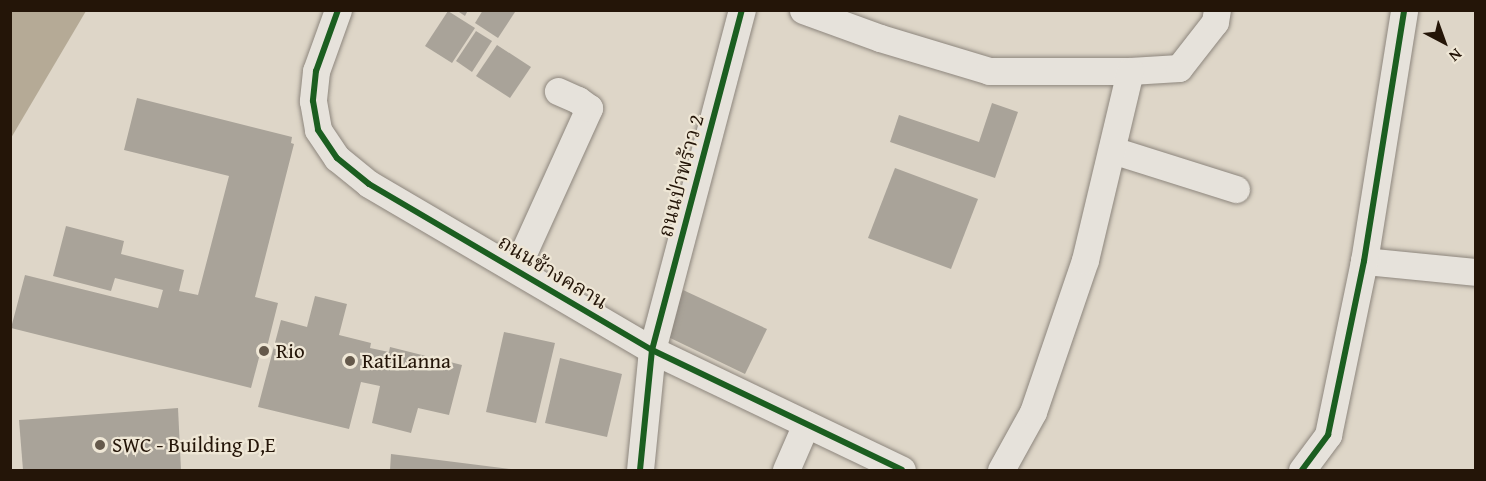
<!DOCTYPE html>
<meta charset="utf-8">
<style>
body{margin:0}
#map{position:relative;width:1486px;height:481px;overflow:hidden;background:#ded6c8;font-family:"Gentium Book Plus","Noto Serif Thai",serif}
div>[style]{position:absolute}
.water>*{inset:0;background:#b5aa96}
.building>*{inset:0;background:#a9a399}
.roads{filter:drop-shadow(0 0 2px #8d867d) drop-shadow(0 0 2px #8d867d)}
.minor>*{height:27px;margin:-13.5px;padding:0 13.5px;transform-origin:13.5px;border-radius:13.5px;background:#e6e2db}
.cycleway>*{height:6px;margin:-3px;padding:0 3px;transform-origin:3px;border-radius:3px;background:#1b5e20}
.dots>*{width:16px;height:16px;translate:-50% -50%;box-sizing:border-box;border:3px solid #efe7d6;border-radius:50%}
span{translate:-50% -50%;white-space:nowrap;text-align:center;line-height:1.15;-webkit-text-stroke:4.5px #efe7d6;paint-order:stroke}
.street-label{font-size:21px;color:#241508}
.poi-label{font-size:21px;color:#241508}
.left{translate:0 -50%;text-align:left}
.frame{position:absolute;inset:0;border:12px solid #241508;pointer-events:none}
.north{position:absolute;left:1414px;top:12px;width:60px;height:60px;-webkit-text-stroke:4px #efe7d6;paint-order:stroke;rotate:139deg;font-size:16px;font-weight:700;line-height:24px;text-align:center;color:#241508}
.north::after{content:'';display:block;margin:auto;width:21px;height:27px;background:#241508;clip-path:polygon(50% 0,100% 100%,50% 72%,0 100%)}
</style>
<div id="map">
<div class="water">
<i style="clip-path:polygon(11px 10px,86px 11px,11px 138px,10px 11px)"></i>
</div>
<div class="building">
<i style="clip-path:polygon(456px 10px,468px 10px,465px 16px)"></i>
<i style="clip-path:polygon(483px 10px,514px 10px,515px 12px,498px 38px,475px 23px)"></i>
<i style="clip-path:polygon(448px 11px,475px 28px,452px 63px,425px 46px)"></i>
<i style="clip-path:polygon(476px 31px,492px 41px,472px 72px,456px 61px)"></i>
<i style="clip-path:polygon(497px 45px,531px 67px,510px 98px,476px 76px)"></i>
<i style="clip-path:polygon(137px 98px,292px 137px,291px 143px,294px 144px,255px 297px,278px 303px,265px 355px,260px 354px,251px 388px,11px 328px,25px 275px,158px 308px,163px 290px,115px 278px,111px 291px,53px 276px,66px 226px,124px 241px,121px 254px,184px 270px,179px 291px,198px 295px,229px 176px,124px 150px)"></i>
<i style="clip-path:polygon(992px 103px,1018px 112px,995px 178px,890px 142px,899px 115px,979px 142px)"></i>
<i style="clip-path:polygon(895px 168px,978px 199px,951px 269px,868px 238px)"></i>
<i style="clip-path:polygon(683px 290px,767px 329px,745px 374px,662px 334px)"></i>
<i style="clip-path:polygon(315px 296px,347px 304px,339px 335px,371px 343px,370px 348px,389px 352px,390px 347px,462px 365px,449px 415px,418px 408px,411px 433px,372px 423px,380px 386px,361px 382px,349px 429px,258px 407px,281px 320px,307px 327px)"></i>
<i style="clip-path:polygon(504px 332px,555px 343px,536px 423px,486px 412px)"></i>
<i style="clip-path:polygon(560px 358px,622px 374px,607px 437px,545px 423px)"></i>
<i style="clip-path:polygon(178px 408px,181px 470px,23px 470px,19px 420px)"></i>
<i style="clip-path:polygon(391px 454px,511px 469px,511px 470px,390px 470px)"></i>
</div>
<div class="roads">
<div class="minor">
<i style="left:338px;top:10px;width:65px;rotate:109.8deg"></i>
<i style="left:316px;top:71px;width:30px;rotate:96deg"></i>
<i style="left:313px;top:101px;width:29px;rotate:80deg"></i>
<i style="left:318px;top:130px;width:34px;rotate:56deg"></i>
<i style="left:337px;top:158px;width:41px;rotate:39.1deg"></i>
<i style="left:369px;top:184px;width:328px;rotate:30.4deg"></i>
<i style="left:652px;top:350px;width:277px;rotate:25.6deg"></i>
<i style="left:803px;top:10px;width:82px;rotate:20deg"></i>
<i style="left:880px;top:38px;width:114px;rotate:16.8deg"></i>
<i style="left:989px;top:71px;width:141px"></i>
<i style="left:1130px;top:71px;width:49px;rotate:-3.5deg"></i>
<i style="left:1179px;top:68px;width:58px;rotate:-52deg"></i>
<i style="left:1215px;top:22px;width:12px;rotate:-81deg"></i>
<i style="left:1112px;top:150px;width:130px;rotate:17.5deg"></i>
<i style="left:1364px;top:261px;width:113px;rotate:5.6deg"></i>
<i style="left:516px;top:269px;width:177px;rotate:-65.6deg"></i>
<i style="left:589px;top:108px;width:14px;rotate:-144deg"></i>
<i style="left:578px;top:100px;width:22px;rotate:-156deg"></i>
<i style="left:640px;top:470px;width:121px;rotate:-84.3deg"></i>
<i style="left:652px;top:350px;width:352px;rotate:-75.2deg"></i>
<i style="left:786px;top:470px;width:50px;rotate:-66.5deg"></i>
<i style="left:1001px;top:470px;width:66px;rotate:-61.1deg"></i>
<i style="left:1033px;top:412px;width:161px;rotate:-71.1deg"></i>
<i style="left:1085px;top:260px;width:194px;rotate:-76.6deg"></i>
<i style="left:1302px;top:470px;width:44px;rotate:-53.4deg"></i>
<i style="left:1328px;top:435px;width:178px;rotate:-78.3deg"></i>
<i style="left:1364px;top:261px;width:254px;rotate:-80.9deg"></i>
</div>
</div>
<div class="cycleway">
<i style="left:338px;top:10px;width:65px;rotate:109.8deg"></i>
<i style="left:316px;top:71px;width:30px;rotate:96deg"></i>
<i style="left:313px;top:101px;width:29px;rotate:80deg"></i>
<i style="left:318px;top:130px;width:34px;rotate:56deg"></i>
<i style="left:337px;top:158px;width:41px;rotate:39.1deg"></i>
<i style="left:369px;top:184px;width:328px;rotate:30.4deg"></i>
<i style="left:652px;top:350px;width:277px;rotate:25.6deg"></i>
<i style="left:640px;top:470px;width:121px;rotate:-84.3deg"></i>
<i style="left:652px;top:350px;width:352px;rotate:-75.2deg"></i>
<i style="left:1302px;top:470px;width:44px;rotate:-53.4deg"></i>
<i style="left:1328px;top:435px;width:178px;rotate:-78.3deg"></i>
<i style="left:1364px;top:261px;width:254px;rotate:-80.9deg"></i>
</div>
<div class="dots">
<i style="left:264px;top:351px;background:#65594b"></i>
<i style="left:350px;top:361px;background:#65594b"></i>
<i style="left:100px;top:445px;background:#65594b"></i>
</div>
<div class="street-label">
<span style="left:681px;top:176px;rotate:-75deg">ถนนป่าพร้าว 2</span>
<span style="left:553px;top:272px;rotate:31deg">ถนนช้างคลาน</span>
</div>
<div class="poi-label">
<span class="left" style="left:276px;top:351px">Rio</span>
<span class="left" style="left:362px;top:361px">RatiLanna</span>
<span class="left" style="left:112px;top:445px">SWC - Building D,E</span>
</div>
<div class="frame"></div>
<div class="north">N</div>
</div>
